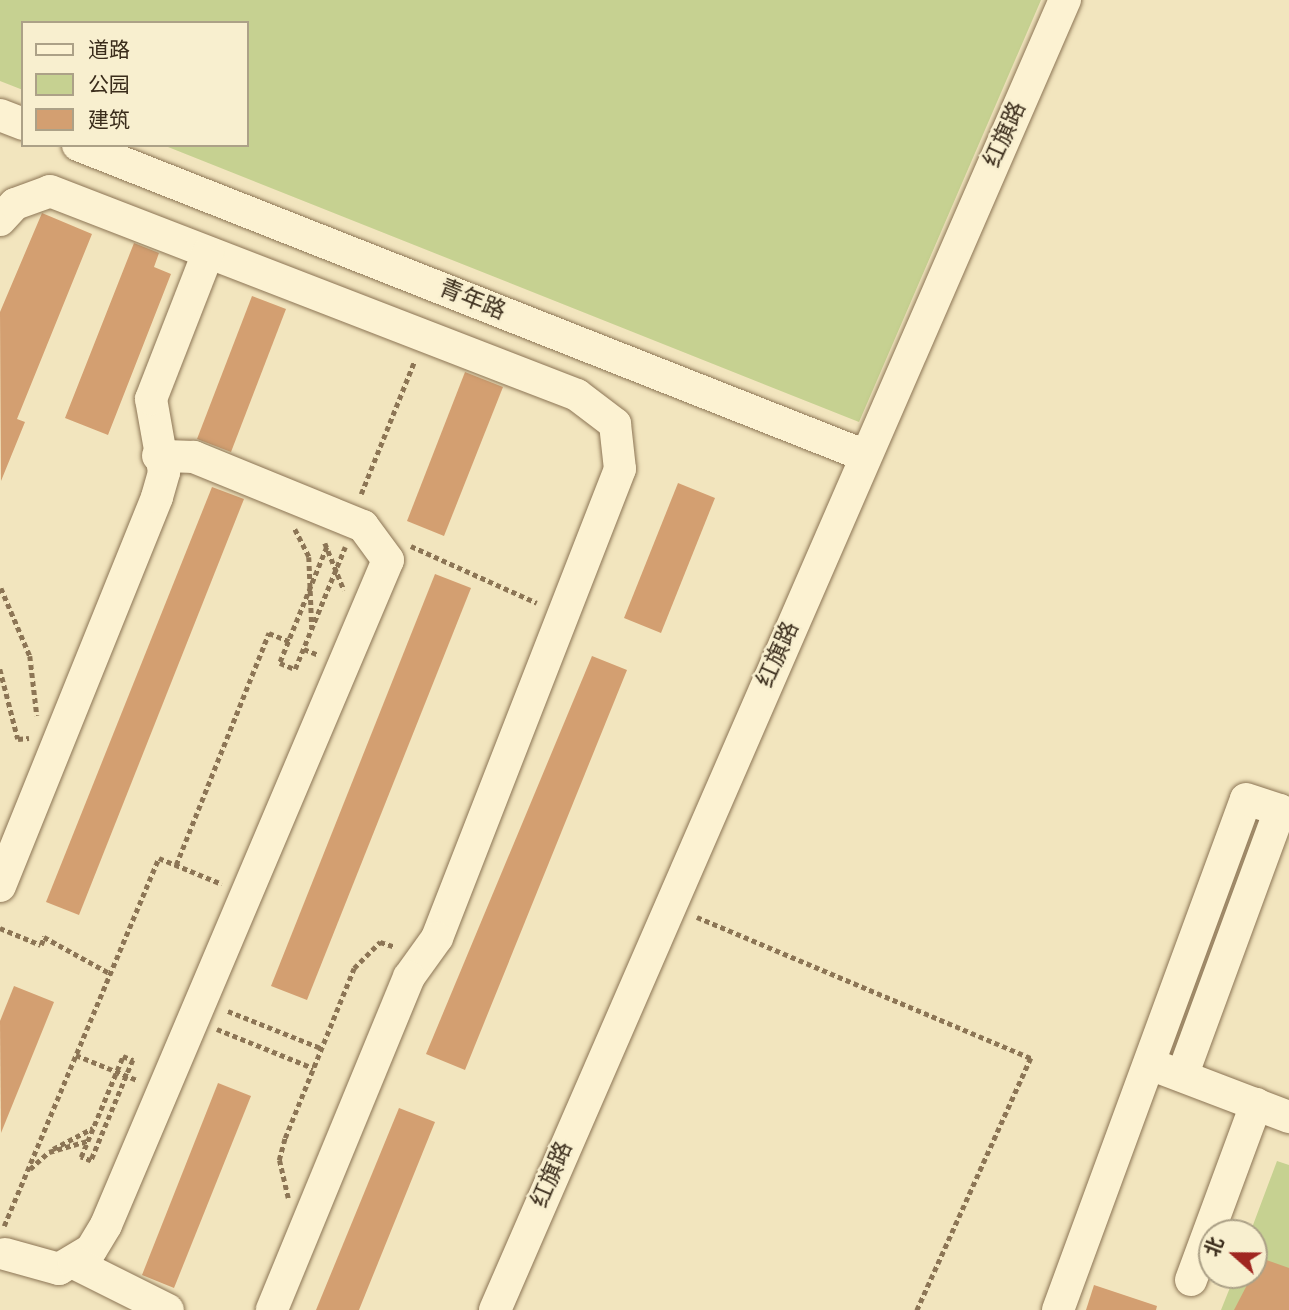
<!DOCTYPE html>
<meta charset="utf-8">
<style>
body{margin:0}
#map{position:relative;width:1289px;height:1310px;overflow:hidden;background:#f2e5be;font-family:Spectral,"Noto Sans SC",serif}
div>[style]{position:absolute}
.green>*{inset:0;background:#c6d191}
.building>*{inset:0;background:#d39f71}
.path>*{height:4.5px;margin-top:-2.25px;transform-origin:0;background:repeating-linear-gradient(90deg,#8c7555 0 5px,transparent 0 8.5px)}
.roads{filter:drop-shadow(0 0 2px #8c7555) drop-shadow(0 0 2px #8c7555)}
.minor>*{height:32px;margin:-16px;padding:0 16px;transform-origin:16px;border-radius:16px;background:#fcf2d2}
span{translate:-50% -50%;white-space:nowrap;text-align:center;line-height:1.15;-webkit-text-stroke:5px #f8efcf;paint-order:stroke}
.street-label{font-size:23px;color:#3a2c1b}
.legend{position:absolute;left:21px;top:21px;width:228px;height:126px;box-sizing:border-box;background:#f8efcf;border:2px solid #aca187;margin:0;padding:9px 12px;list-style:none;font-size:21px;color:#3a2c1b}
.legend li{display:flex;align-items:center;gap:14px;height:35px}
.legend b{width:35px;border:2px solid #aca187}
.north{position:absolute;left:1198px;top:1219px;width:70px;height:70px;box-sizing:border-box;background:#f8efcf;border:2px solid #aca187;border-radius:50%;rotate:291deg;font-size:19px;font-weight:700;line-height:28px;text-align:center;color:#3a2c1b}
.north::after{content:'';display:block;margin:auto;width:24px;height:32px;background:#a02620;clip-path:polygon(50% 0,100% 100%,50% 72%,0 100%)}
</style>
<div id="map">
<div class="green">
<i style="clip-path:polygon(0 0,1041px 0,859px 422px,163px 145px,247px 145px,247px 23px,23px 23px,23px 90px,0 81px)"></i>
<i style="clip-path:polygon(1277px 1161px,1289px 1165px,1289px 1310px,1221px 1310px,1235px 1275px,1254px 1275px,1250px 1233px)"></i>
</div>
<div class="building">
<i style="clip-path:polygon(42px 213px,92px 234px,17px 419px,25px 422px,1px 481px,0 312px)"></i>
<i style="clip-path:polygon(134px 243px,159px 253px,154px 267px,171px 274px,108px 435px,65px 418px)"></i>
<i style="clip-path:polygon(252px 296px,286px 309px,231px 452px,197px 439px)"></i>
<i style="clip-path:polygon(465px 372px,503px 387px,444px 536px,407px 521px)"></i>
<i style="clip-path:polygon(678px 483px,715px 498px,661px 633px,624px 618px)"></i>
<i style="clip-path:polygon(212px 487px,244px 499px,79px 915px,46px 902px)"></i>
<i style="clip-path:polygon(435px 574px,471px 588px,307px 1000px,271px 986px)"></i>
<i style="clip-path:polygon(592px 656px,627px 670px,465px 1070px,426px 1054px)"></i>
<i style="clip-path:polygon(14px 986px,54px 1002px,1px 1133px,0 1021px)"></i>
<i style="clip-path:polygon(218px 1083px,251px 1096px,174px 1288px,142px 1275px)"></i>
<i style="clip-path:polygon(399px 1108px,435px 1122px,359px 1310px,316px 1310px)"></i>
<i style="clip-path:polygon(1261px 1258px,1289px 1268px,1289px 1310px,1234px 1310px)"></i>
<i style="clip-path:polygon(1094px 1285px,1157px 1306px,1156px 1310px,1086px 1310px)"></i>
</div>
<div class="path">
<i style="left:361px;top:494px;width:144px;rotate:-68.1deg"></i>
<i style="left:295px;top:529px;width:31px;rotate:63deg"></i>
<i style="left:309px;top:557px;width:72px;rotate:87.6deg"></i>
<i style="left:325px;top:543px;width:51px;rotate:68deg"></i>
<i style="left:411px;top:546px;width:138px;rotate:24.3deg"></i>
<i style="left:327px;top:547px;width:125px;rotate:112.1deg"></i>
<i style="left:280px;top:663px;width:16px;rotate:22deg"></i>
<i style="left:295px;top:669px;width:132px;rotate:-67.7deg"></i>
<i style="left:1px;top:588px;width:74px;rotate:66.9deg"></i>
<i style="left:30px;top:656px;width:60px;rotate:83.3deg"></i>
<i style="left:304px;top:649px;width:16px;rotate:22deg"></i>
<i style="left:0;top:669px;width:72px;rotate:75.6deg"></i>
<i style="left:18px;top:739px;width:11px;rotate:-5deg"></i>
<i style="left:176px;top:865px;width:250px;rotate:-68.2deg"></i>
<i style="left:269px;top:633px;width:22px;rotate:22deg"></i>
<i style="left:697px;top:917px;width:363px;rotate:22.9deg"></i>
<i style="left:1031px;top:1058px;width:277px;rotate:114.3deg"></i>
<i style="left:0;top:928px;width:44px;rotate:22.5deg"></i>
<i style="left:41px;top:945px;width:9px;rotate:-69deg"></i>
<i style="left:44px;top:937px;width:77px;rotate:28.9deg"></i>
<i style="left:228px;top:1011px;width:100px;rotate:21.7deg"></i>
<i style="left:217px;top:1029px;width:104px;rotate:22.1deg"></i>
<i style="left:76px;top:1055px;width:66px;rotate:22.3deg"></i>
<i style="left:123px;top:1056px;width:11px;rotate:22deg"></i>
<i style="left:133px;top:1060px;width:109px;rotate:112.6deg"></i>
<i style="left:91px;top:1161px;width:11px;rotate:-158deg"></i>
<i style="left:81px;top:1157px;width:109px;rotate:-67.4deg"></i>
<i style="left:53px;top:1149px;width:45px;rotate:-27.7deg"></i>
<i style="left:30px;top:1169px;width:25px;rotate:-42deg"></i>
<i style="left:49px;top:1152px;width:40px;rotate:-16deg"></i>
<i style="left:288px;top:1198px;width:39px;rotate:-103deg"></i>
<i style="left:279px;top:1160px;width:23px;rotate:-75deg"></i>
<i style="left:285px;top:1138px;width:183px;rotate:-67.9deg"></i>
<i style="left:354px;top:968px;width:37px;rotate:-45deg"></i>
<i style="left:380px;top:942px;width:16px;rotate:18deg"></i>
<i style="left:4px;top:1226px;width:399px;rotate:-67.2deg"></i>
<i style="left:159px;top:858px;width:68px;rotate:22.4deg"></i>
</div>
<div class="roads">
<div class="minor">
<i style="left:0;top:115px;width:25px;rotate:21deg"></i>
<i style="left:78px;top:145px;width:847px;rotate:21.54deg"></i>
<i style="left:0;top:220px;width:22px;rotate:-47deg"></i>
<i style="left:15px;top:204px;width:37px;rotate:-20deg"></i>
<i style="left:50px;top:191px;width:565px;rotate:21.16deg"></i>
<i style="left:577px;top:395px;width:48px;rotate:37.3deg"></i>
<i style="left:615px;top:424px;width:45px;rotate:83.7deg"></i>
<i style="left:620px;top:469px;width:503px;rotate:111.32deg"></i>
<i style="left:437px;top:938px;width:48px;rotate:125.7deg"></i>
<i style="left:409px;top:977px;width:360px;rotate:112.4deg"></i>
<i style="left:0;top:886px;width:419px;rotate:-68deg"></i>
<i style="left:157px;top:497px;width:26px;rotate:-74deg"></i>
<i style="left:164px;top:472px;width:74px;rotate:-100.1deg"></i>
<i style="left:151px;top:399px;width:157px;rotate:-68.7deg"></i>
<i style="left:1163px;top:1069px;width:135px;rotate:20.9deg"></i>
<i style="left:5px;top:1254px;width:56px;rotate:15.5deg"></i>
<i style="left:59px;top:1269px;width:37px;rotate:-31deg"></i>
<i style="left:91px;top:1250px;width:29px;rotate:-59deg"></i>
<i style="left:106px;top:1225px;width:722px;rotate:-67.02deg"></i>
<i style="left:388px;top:560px;width:42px;rotate:-126.3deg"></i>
<i style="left:363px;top:526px;width:183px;rotate:-157.8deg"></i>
<i style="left:194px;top:457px;width:36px;rotate:-178deg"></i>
<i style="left:74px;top:1263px;width:105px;rotate:26.6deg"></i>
<i style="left:1191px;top:1280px;width:188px;rotate:-69.7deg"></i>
<i style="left:495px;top:1310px;width:1429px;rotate:-66.49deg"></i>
<i style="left:1058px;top:1310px;width:544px;rotate:-69.8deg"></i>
<i style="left:1246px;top:799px;width:36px;rotate:18deg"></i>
<i style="left:1280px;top:810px;width:283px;rotate:110.2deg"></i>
</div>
</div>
<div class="street-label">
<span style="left:1006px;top:135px;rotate:-66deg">红旗路</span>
<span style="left:472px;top:301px;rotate:22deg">青年路</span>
<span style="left:779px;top:655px;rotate:-66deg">红旗路</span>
<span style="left:553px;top:1175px;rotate:-67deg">红旗路</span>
</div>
<ul class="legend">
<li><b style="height:9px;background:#fcf2d2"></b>道路</li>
<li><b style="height:19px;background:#c6d191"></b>公园</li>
<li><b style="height:19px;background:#d39f71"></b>建筑</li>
</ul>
<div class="north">北</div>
</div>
